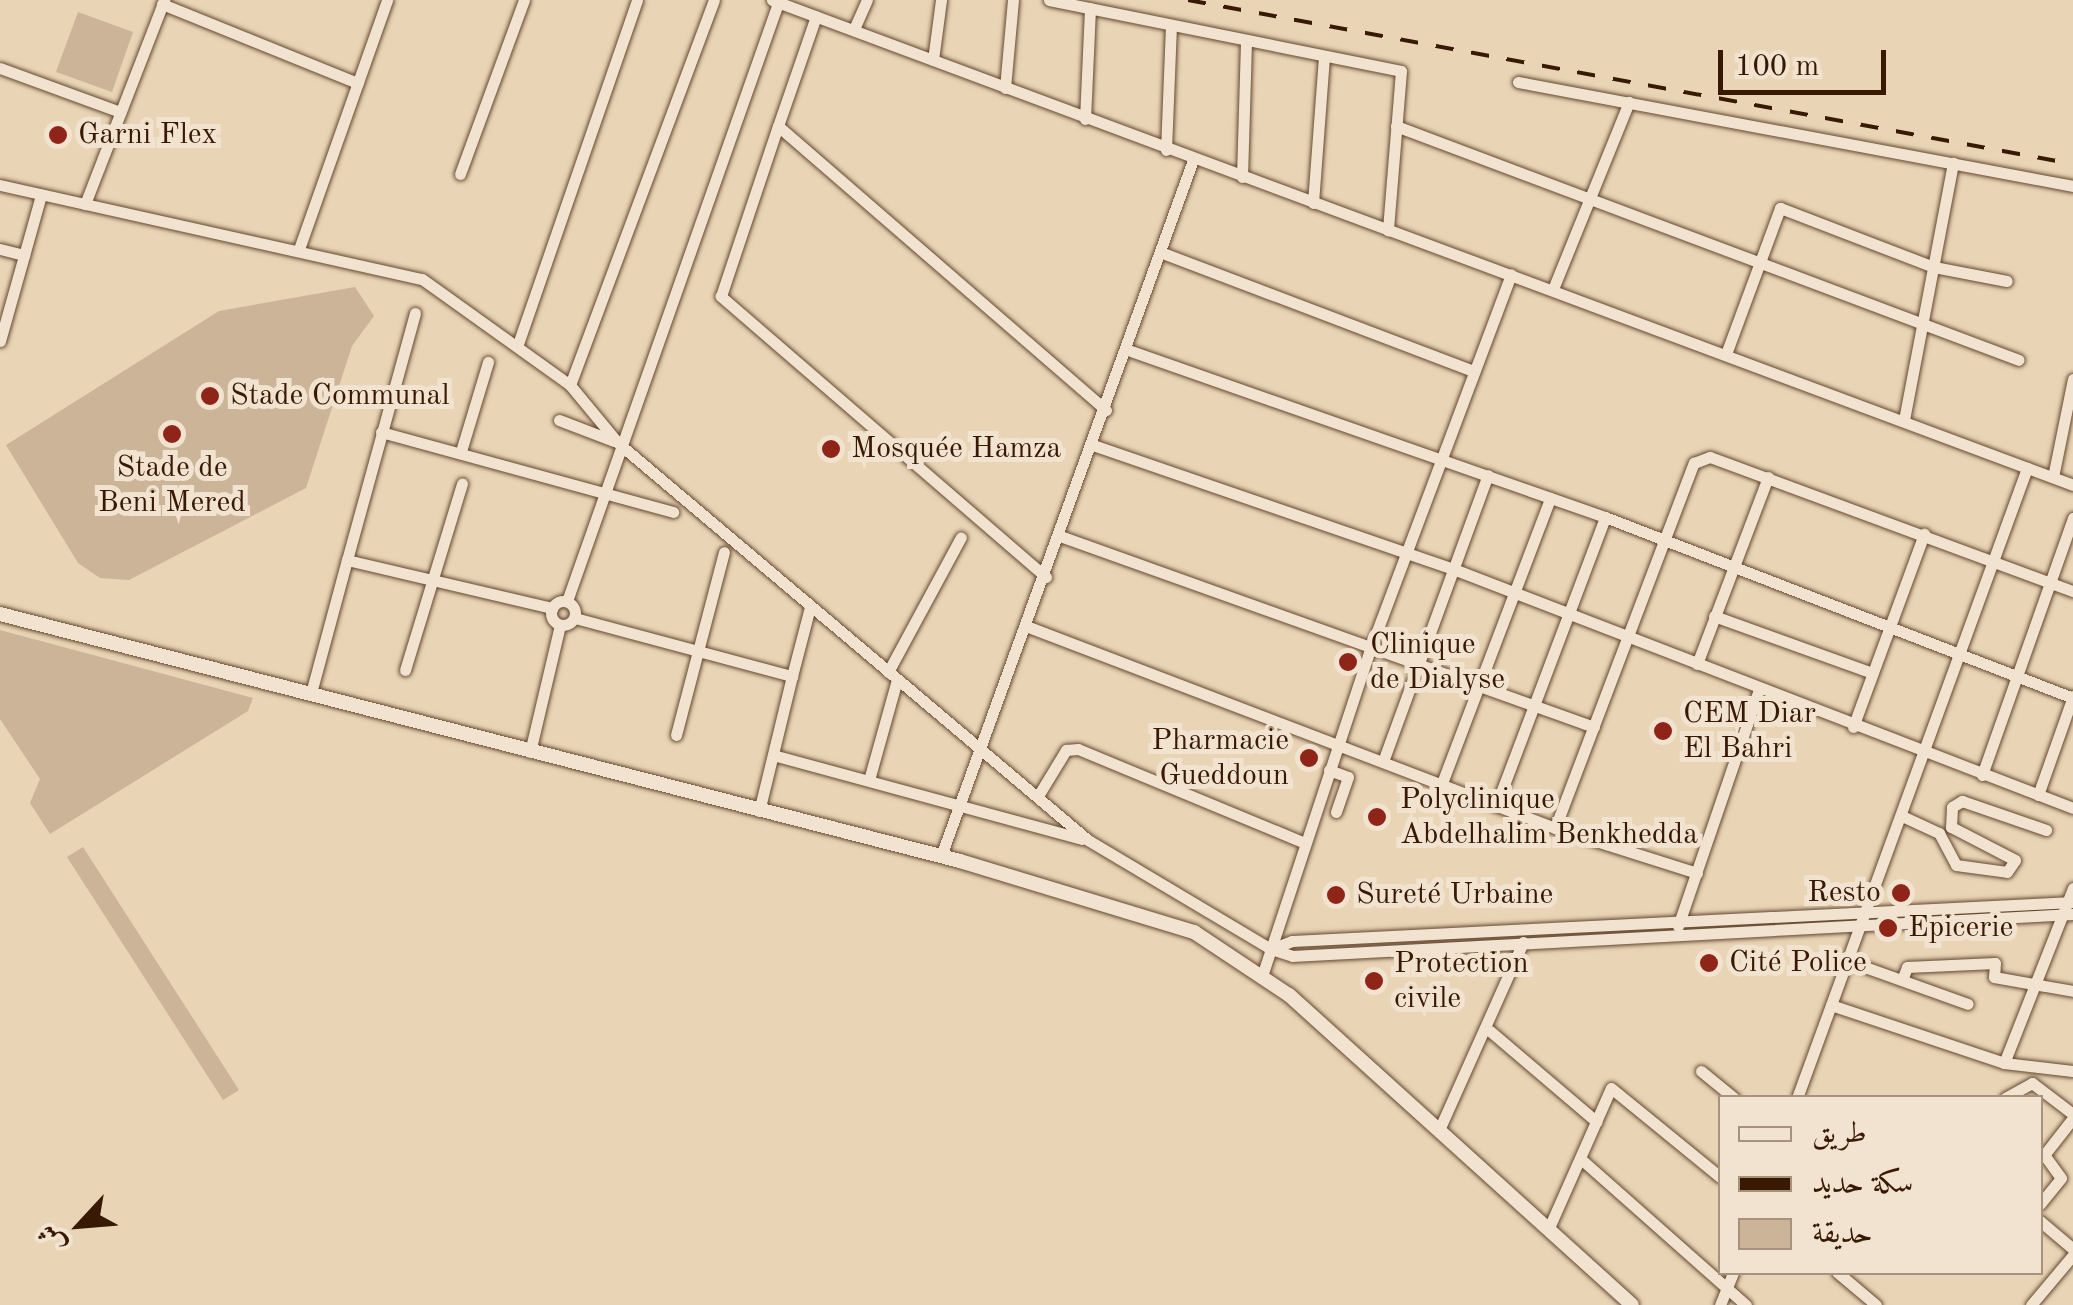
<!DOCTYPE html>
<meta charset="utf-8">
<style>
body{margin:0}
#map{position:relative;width:2073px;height:1305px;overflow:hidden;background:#e9d4b5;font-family:"Old Standard TT",Amiri,serif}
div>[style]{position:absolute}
.green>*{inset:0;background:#cbb497}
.roads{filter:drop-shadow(0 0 2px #644830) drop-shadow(0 0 2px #644830)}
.minor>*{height:11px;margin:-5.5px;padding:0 5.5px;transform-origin:5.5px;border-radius:5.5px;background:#f1e3cf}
.minor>.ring{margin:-5.5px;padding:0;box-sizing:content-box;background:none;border:11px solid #f1e3cf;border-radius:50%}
.tertiary>*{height:14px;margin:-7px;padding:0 7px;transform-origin:7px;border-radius:7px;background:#f1e3cf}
.rail>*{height:4px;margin-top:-2px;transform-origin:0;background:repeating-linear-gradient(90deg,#381904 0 18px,transparent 0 36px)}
.dots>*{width:28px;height:28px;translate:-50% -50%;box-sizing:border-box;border:5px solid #f1e3cf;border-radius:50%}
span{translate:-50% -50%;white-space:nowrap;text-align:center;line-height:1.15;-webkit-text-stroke:10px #f1e3cf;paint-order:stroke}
.poi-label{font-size:30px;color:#381904}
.left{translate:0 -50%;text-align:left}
.right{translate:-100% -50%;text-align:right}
.legend{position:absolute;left:1718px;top:1095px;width:325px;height:180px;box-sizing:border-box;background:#f1e3cf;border:2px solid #a7927e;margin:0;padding:12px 18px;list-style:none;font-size:30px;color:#381904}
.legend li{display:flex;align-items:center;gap:20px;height:50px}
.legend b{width:50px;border:2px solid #a7927e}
.north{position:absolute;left:30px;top:1175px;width:100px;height:100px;-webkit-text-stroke:8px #f1e3cf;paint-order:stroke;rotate:244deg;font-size:28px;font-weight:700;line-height:40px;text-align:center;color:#381904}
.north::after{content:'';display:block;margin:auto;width:35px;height:45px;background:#381904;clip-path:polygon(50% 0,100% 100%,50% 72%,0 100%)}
.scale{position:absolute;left:1718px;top:50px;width:168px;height:45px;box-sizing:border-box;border:5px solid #381904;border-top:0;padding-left:12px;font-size:30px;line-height:35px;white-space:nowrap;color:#381904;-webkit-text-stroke:8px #f1e3cf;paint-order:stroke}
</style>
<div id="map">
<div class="green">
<i style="clip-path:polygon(78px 12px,133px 32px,112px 92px,56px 72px)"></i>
<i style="clip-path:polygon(355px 287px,374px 316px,352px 346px,306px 488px,129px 580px,100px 578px,78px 563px,6px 445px,219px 311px)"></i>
<i style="clip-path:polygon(0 630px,253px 698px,248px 711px,50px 834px,30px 803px,40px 779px,0 719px)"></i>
<i style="clip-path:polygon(83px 847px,239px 1090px,223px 1100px,67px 857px)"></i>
</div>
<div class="roads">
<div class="minor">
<i style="left:772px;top:0;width:1388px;rotate:20.44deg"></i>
<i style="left:1049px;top:0;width:359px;rotate:11.4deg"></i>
<i style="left:1401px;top:71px;width:160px;rotate:94.7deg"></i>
<i style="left:162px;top:4px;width:211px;rotate:22deg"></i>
<i style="left:854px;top:29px;width:32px;rotate:-66deg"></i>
<i style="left:933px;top:60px;width:61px;rotate:-82.4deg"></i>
<i style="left:0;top:68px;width:128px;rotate:20.1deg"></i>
<i style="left:1518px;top:82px;width:565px;rotate:10.61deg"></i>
<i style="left:1005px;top:88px;width:88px;rotate:-84.8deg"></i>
<i style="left:1085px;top:119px;width:111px;rotate:-87.4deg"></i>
<i style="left:778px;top:126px;width:116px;rotate:-70.9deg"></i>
<i style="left:1396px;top:126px;width:665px;rotate:20.59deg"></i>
<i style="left:1166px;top:150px;width:125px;rotate:-87.7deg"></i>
<i style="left:460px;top:174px;width:185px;rotate:-69.8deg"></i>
<i style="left:1242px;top:177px;width:137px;rotate:-88.3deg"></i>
<i style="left:0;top:185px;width:432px;rotate:12.6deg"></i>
<i style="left:422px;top:279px;width:182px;rotate:35.6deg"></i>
<i style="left:570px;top:385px;width:75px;rotate:50.4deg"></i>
<i style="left:618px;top:443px;width:615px;rotate:40.19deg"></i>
<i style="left:1088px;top:840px;width:213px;rotate:30.8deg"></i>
<i style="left:1313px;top:203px;width:147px;rotate:-85.7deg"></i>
<i style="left:85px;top:204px;width:219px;rotate:-68.8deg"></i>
<i style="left:0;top:249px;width:25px;rotate:14deg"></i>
<i style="left:299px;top:249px;width:264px;rotate:-70.5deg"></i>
<i style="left:1160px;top:252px;width:333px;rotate:20.8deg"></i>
<i style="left:1553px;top:289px;width:202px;rotate:-67.9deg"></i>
<i style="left:415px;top:313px;width:256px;rotate:105.4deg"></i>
<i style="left:347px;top:560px;width:211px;rotate:13.2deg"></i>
<i style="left:0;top:341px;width:152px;rotate:-74.3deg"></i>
<i style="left:518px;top:344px;width:364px;rotate:-70.9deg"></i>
<i style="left:1128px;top:350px;width:505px;rotate:19.3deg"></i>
<i style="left:1605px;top:517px;width:502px;rotate:21.14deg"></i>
<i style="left:1726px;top:354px;width:156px;rotate:-69.7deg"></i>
<i style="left:1780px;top:208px;width:165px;rotate:21deg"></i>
<i style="left:1934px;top:267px;width:74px;rotate:10.9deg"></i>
<i style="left:570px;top:385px;width:411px;rotate:-69.5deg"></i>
<i style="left:559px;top:420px;width:59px;rotate:20.9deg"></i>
<i style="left:1904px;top:420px;width:262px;rotate:-79.2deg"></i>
<i style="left:381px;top:432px;width:303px;rotate:15.3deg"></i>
<i style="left:1093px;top:445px;width:384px;rotate:19deg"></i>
<i style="left:1456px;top:570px;width:661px;rotate:21.09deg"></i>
<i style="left:462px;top:448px;width:90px;rotate:-73.2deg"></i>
<i style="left:2053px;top:477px;width:100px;rotate:-78.5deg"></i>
<i style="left:1060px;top:536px;width:567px;rotate:19.68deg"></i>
<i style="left:1046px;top:577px;width:430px;rotate:-139.2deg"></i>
<i style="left:721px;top:296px;width:179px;rotate:-71.5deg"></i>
<i style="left:778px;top:126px;width:434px;rotate:40.9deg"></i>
<i class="ring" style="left:551px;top:601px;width:13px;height:13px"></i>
<i style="left:567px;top:601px;width:634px;rotate:-70.56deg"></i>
<i style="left:1714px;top:616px;width:168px;rotate:19.8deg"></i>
<i style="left:575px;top:618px;width:225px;rotate:15deg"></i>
<i style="left:792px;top:676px;width:139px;rotate:103.7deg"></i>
<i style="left:1026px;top:626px;width:566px;rotate:20.9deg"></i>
<i style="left:1555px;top:828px;width:391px;rotate:-69.2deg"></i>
<i style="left:1694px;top:463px;width:17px;rotate:-21deg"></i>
<i style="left:1710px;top:457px;width:387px;rotate:20.3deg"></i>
<i style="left:1697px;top:664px;width:200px;rotate:-69.2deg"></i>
<i style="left:405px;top:670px;width:195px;rotate:-73deg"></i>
<i style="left:888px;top:672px;width:153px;rotate:-61.6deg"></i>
<i style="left:792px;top:676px;width:71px;rotate:-75.4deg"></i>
<i style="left:311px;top:693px;width:138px;rotate:-74.9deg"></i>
<i style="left:1853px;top:727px;width:206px;rotate:-69.8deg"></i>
<i style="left:676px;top:735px;width:189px;rotate:-75.3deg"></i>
<i style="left:530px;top:752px;width:130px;rotate:-76.7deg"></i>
<i style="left:773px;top:755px;width:320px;rotate:15.2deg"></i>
<i style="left:1385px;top:756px;width:299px;rotate:-69.9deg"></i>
<i style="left:1329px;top:770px;width:20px;rotate:20deg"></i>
<i style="left:1348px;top:777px;width:37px;rotate:109deg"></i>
<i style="left:1982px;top:775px;width:273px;rotate:-70.5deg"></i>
<i style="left:869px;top:780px;width:104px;rotate:-74.4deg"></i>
<i style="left:1442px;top:783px;width:305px;rotate:-69.2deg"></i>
<i style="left:2038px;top:795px;width:105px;rotate:-70.5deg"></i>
<i style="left:1038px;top:796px;width:54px;rotate:-58.7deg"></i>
<i style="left:1066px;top:750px;width:12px;rotate:-5deg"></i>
<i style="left:1078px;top:749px;width:243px;rotate:22.5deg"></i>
<i style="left:1496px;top:806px;width:309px;rotate:-69.3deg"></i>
<i style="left:1902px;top:816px;width:41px;rotate:24.7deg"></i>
<i style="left:1939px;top:833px;width:36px;rotate:62deg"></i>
<i style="left:1956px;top:865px;width:51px;rotate:7.8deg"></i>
<i style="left:2007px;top:872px;width:14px;rotate:-56deg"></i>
<i style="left:2015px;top:860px;width:72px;rotate:-152.7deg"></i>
<i style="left:1951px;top:827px;width:20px;rotate:-87deg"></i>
<i style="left:1952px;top:807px;width:12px;rotate:-31deg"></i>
<i style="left:1962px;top:801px;width:89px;rotate:19deg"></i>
<i style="left:1555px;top:828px;width:149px;rotate:17.6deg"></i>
<i style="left:941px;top:856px;width:740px;rotate:-70.1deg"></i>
<i style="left:2073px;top:888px;width:188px;rotate:111.5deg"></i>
<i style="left:2004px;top:1063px;width:69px;rotate:6.6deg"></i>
<i style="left:2073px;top:902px;width:782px;rotate:177.14deg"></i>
<i style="left:1292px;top:941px;width:22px;rotate:159deg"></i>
<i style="left:1271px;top:949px;width:22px;rotate:18deg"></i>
<i style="left:1292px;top:956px;width:782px;rotate:-3.08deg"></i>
<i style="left:1678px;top:926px;width:250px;rotate:-71.1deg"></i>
<i style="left:1848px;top:961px;width:127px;rotate:19.7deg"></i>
<i style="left:1263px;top:973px;width:343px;rotate:-71.7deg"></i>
<i style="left:1371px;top:647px;width:398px;rotate:-69.4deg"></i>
<i style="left:1902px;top:980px;width:14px;rotate:-69deg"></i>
<i style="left:1907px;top:967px;width:88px;rotate:-2.6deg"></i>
<i style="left:1995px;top:963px;width:14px;rotate:94deg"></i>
<i style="left:1994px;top:977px;width:80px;rotate:10deg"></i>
<i style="left:1831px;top:1005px;width:182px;rotate:18.5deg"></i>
<i style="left:1490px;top:1031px;width:140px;rotate:40.4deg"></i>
<i style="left:1701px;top:1071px;width:43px;rotate:39.3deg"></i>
<i style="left:1797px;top:1098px;width:671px;rotate:-69.94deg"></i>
<i style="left:2005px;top:1098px;width:31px;rotate:-29deg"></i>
<i style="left:2032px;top:1083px;width:51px;rotate:37.1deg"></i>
<i style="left:1439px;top:1130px;width:206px;rotate:-65.9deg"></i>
<i style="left:1582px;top:1160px;width:219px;rotate:41.5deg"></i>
<i style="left:2040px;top:1204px;width:33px;rotate:-51deg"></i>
<i style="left:2061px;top:1178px;width:29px;rotate:-126deg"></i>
<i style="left:2044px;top:1155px;width:47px;rotate:-51.9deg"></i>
<i style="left:2040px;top:1221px;width:43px;rotate:40.3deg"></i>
<i style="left:1548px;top:1230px;width:155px;rotate:-66.1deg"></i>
<i style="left:1611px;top:1088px;width:141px;rotate:39.2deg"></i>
<i style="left:1837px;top:1272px;width:51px;rotate:40.2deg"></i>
<i style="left:1720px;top:1305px;width:35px;rotate:-68deg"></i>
<i style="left:2031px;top:1305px;width:65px;rotate:-50deg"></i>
</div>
<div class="tertiary">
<i style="left:0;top:614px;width:991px;rotate:14.43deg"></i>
<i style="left:960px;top:861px;width:245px;rotate:16.9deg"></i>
<i style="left:1194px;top:932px;width:114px;rotate:33.6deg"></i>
<i style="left:1289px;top:995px;width:462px;rotate:42.1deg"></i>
</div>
</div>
<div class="rail">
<i style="left:1188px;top:0;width:900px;rotate:10.5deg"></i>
</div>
<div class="dots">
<i style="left:58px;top:135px;background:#8f2418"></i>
<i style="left:210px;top:396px;background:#8f2418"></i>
<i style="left:172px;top:434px;background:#8f2418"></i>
<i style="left:831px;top:449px;background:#8f2418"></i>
<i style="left:1348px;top:662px;background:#8f2418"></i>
<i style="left:1663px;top:731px;background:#8f2418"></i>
<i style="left:1309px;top:758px;background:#8f2418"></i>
<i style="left:1377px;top:817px;background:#8f2418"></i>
<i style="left:1901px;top:893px;background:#8f2418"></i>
<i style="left:1336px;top:895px;background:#8f2418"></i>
<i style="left:1888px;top:928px;background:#8f2418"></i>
<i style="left:1709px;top:963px;background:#8f2418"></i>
<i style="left:1374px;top:981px;background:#8f2418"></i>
</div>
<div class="poi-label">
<span class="left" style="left:78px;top:135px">Garni Flex</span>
<span class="left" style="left:230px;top:396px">Stade Communal</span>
<span class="left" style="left:851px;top:449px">Mosquée Hamza</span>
<span style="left:172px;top:485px">Stade de<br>Beni Mered</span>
<span class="left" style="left:1370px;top:662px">Clinique<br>de Dialyse</span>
<span class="left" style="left:1683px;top:731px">CEM Diar<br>El Bahri</span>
<span class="right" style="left:1289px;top:758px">Pharmacie<br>Gueddoun</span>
<span class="left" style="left:1400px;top:817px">Polyclinique<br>Abdelhalim Benkhedda</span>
<span class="right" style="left:1881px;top:893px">Resto</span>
<span class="left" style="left:1356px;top:895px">Sureté Urbaine</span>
<span class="left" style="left:1908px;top:928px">Epicerie</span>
<span class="left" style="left:1729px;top:963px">Cité Police</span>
<span class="left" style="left:1394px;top:981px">Protection<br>civile</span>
</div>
<ul class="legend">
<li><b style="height:12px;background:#f1e3cf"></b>طريق</li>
<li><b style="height:12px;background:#381904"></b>سكة حديد</li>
<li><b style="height:28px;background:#cbb497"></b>حديقة</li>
</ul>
<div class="north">ش</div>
<div class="scale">100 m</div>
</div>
